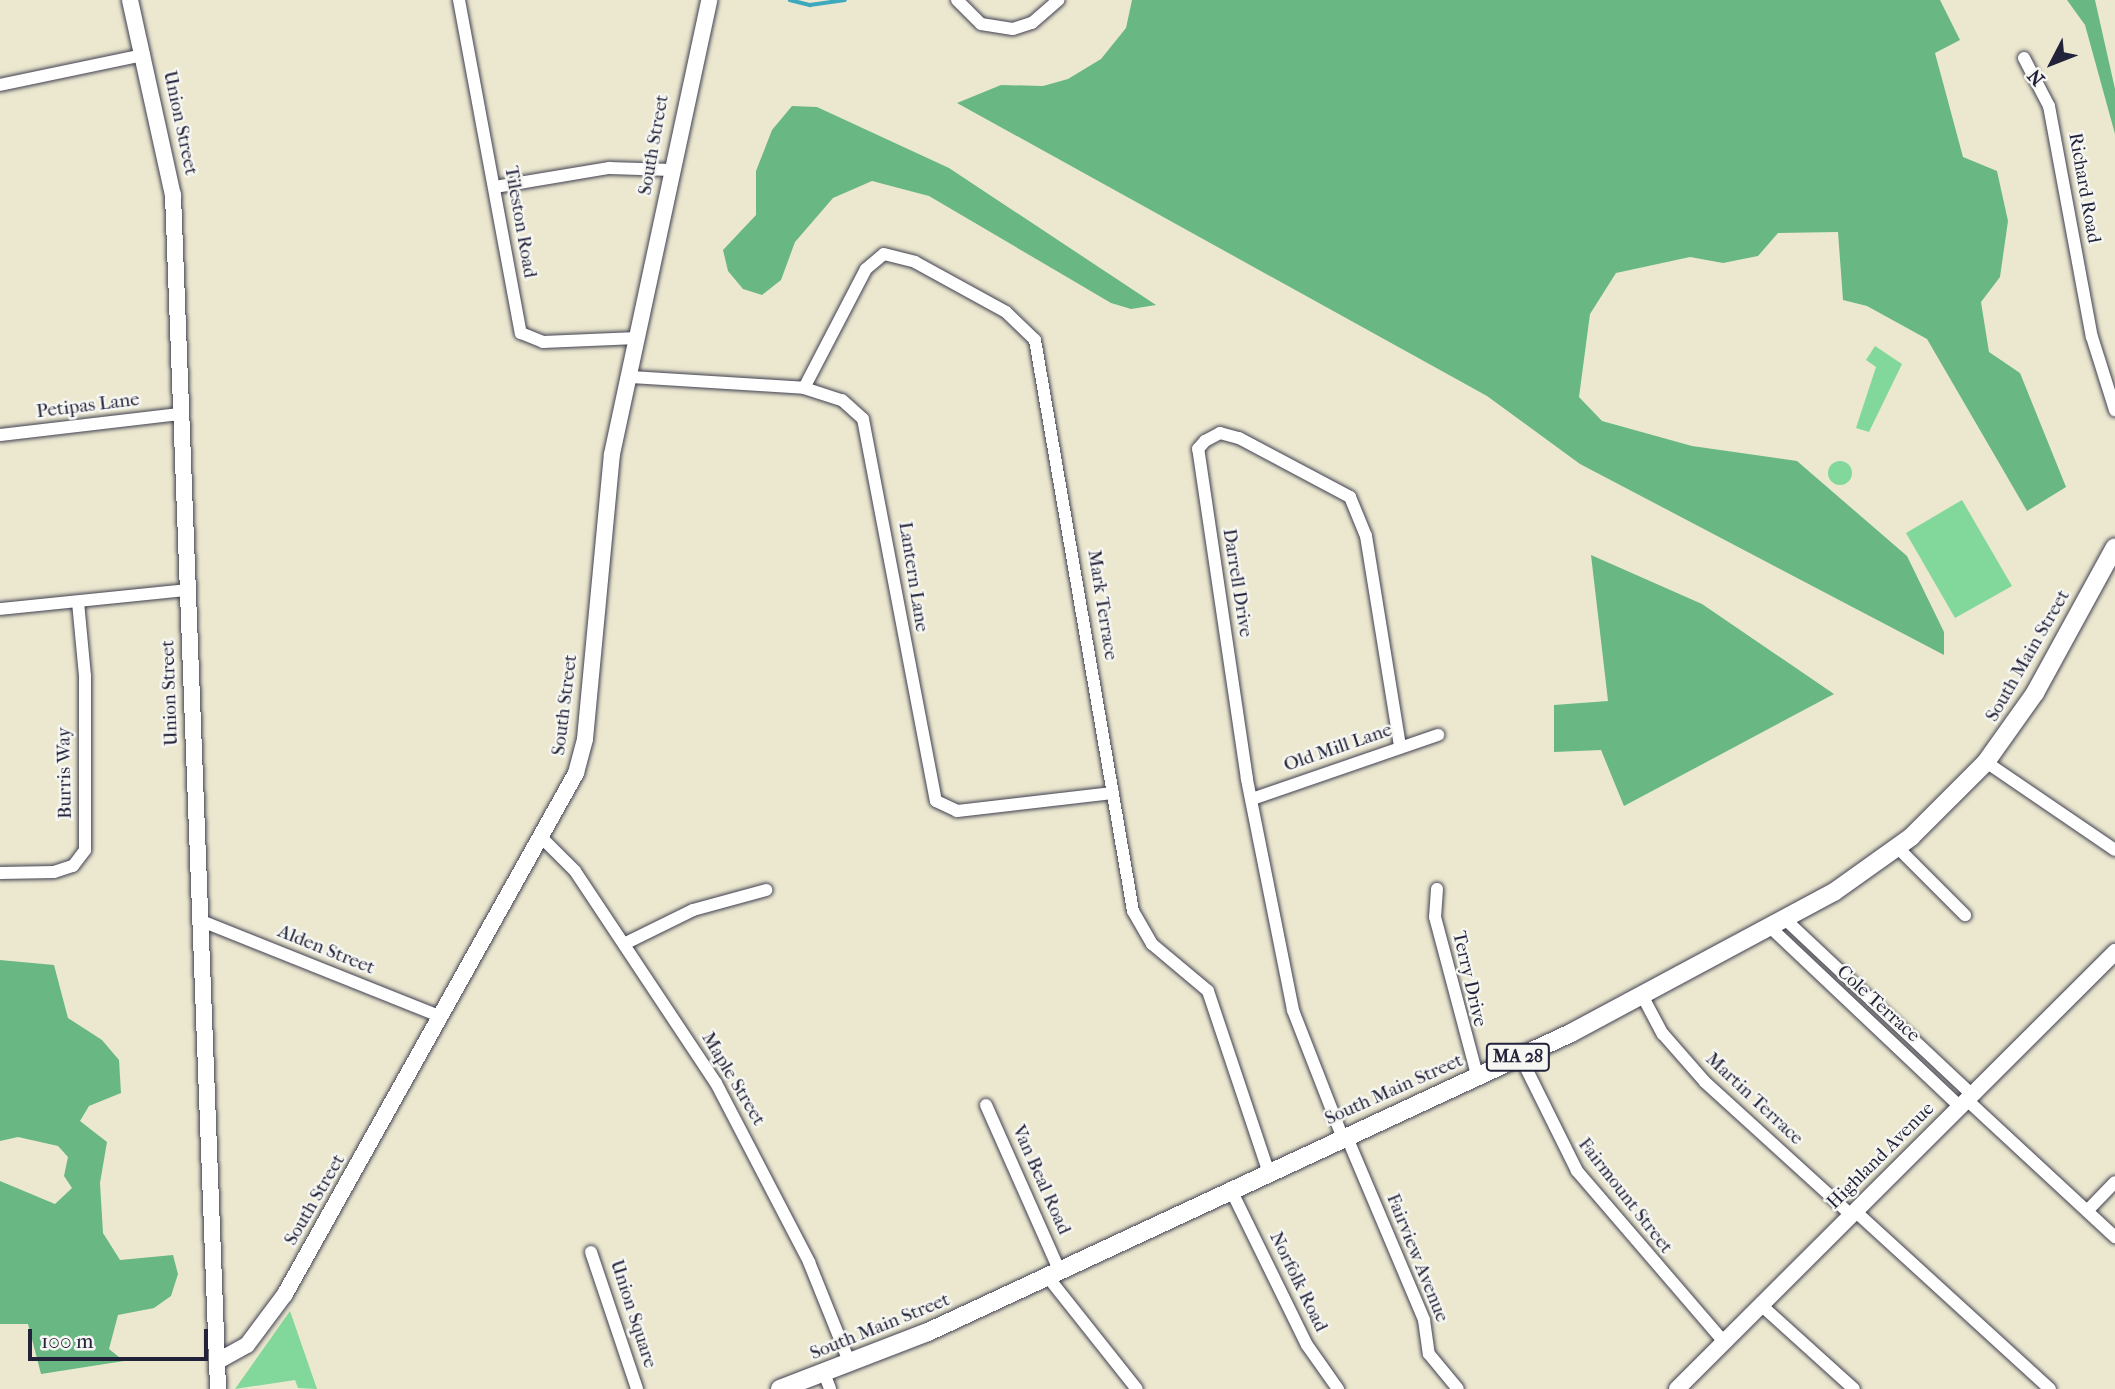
<!DOCTYPE html>
<style>
body{margin:0}
#map{position:relative;width:2115px;height:1389px;overflow:hidden;background:#ece8d0;font-family:"IM FELL French Canon",serif}
div>[style]{position:absolute}
.green>*{inset:0;background:#82d89b}
.round{border-radius:50%}
.forest>*{inset:0;background:#69b883}
.stream>*{height:3.5px;margin:-1.75px;padding:0 1.75px;transform-origin:1.75px;border-radius:1.75px;background:#3ea9bd}
.roads{filter:drop-shadow(0 0 2px #404051) drop-shadow(0 0 2px #404051)}
.street>*{height:12px;margin:-6px;padding:0 6px;transform-origin:6px;border-radius:6px;background:#fff}
.secondary>*{height:16px;margin:-8px;padding:0 8px;transform-origin:8px;border-radius:8px;background:#fff}
.primary>*{height:18px;margin:-9px;padding:0 9px;transform-origin:9px;border-radius:9px;background:#fff}
span{translate:-50% -50%;white-space:nowrap;text-align:center;line-height:1.15;-webkit-text-stroke:5px #f6f6f2;paint-order:stroke}
.shield-label span{padding:2px 5px;background:#f6f6f2;border:2px solid;border-radius:5px;-webkit-text-stroke-width:0}
.shield-label{font-size:18px;color:#22223b;font-weight:700}
.street-label{font-size:19px;color:#22223b}
.north{position:absolute;left:2017px;top:28px;width:70px;height:70px;-webkit-text-stroke:5px #f6f6f2;paint-order:stroke;rotate:228deg;font-size:19px;font-weight:700;line-height:28px;text-align:center;color:#22223b}
.north::after{content:'';display:block;margin:auto;width:24px;height:32px;background:#22223b;clip-path:polygon(50% 0,100% 100%,50% 72%,0 100%)}
.scale{position:absolute;left:28px;top:1329px;width:180px;height:32px;box-sizing:border-box;border:4px solid #22223b;border-top:0;padding-left:9px;font-size:21px;line-height:24px;white-space:nowrap;color:#22223b;-webkit-text-stroke:5px #f6f6f2;paint-order:stroke}
</style>
<div id="map">
<div class="green">
<i style="clip-path:polygon(1875px 346px,1902px 364px,1869px 432px,1856px 428px,1876px 367px,1866px 360px)"></i>
<i class="round" style="left:1828px;top:461px;width:24px;height:24px"></i>
<i style="clip-path:polygon(1962px 500px,2012px 586px,1955px 618px,1906px 533px)"></i>
<i style="clip-path:polygon(290px 1311px,317px 1389px,298px 1388px,295px 1380px,235px 1389px)"></i>
</div>
<div class="forest">
<i style="clip-path:polygon(1132px 0,1940px 0,1960px 40px,1935px 53px,1963px 157px,1997px 171px,2008px 221px,2000px 277px,1981px 302px,1989px 352px,2020px 373px,2066px 487px,2027px 511px,1927px 339px,1867px 306px,1843px 300px,1838px 232px,1778px 233px,1758px 256px,1723px 263px,1690px 257px,1616px 273px,1590px 314px,1579px 397px,1602px 421px,1692px 446px,1797px 461px,1907px 556px,1944px 632px,1944px 655px,1580px 464px,1487px 396px,957px 103px,1001px 85px,1043px 86px,1068px 79px,1101px 59px,1126px 28px)"></i>
<i style="clip-path:polygon(2067px 0,2095px 0,2115px 89px,2115px 134px,2085px 25px)"></i>
<i style="clip-path:polygon(792px 106px,817px 107px,949px 168px,1156px 305px,1131px 309px,1111px 303px,929px 196px,872px 181px,833px 198px,795px 242px,781px 280px,762px 295px,743px 289px,728px 271px,723px 250px,756px 215px,756px 171px,772px 130px)"></i>
<i style="clip-path:polygon(1591px 555px,1702px 604px,1834px 694px,1624px 806px,1601px 750px,1554px 752px,1554px 705px,1608px 701px)"></i>
<i style="clip-path:polygon(0 960px,54px 965px,68px 1018px,102px 1040px,119px 1060px,121px 1093px,89px 1106px,80px 1121px,107px 1142px,100px 1183px,103px 1233px,120px 1260px,173px 1255px,178px 1274px,171px 1296px,154px 1308px,118px 1315px,109px 1349px,124px 1361px,41px 1374px,28px 1324px,0 1324px,0 1181px,55px 1204px,72px 1188px,64px 1176px,68px 1157px,58px 1146px,18px 1137px,0 1141px)"></i>
</div>
<div class="stream">
<i style="left:790px;top:0;width:21px;rotate:14deg"></i>
<i style="left:810px;top:5px;width:35px;rotate:-8deg"></i>
</div>
<div class="roads">
<div class="street">
<i style="left:459px;top:0;width:339px;rotate:79.5deg"></i>
<i style="left:521px;top:333px;width:24px;rotate:22deg"></i>
<i style="left:543px;top:342px;width:94px;rotate:-2.4deg"></i>
<i style="left:957px;top:0;width:34px;rotate:45deg"></i>
<i style="left:981px;top:24px;width:32px;rotate:9deg"></i>
<i style="left:1013px;top:29px;width:20px;rotate:-18deg"></i>
<i style="left:1032px;top:23px;width:35px;rotate:-41deg"></i>
<i style="left:2024px;top:58px;width:54px;rotate:62.5deg"></i>
<i style="left:2049px;top:106px;width:235px;rotate:79.5deg"></i>
<i style="left:2092px;top:337px;width:77px;rotate:72.5deg"></i>
<i style="left:0;top:85px;width:147px;rotate:-11.8deg"></i>
<i style="left:495px;top:187px;width:116px;rotate:-9.5deg"></i>
<i style="left:609px;top:168px;width:63px;rotate:1.8deg"></i>
<i style="left:631px;top:377px;width:173px;rotate:3.6deg"></i>
<i style="left:804px;top:388px;width:40px;rotate:18deg"></i>
<i style="left:842px;top:400px;width:28px;rotate:42deg"></i>
<i style="left:863px;top:419px;width:389px;rotate:79.2deg"></i>
<i style="left:936px;top:801px;width:23px;rotate:25deg"></i>
<i style="left:957px;top:811px;width:157px;rotate:-6.6deg"></i>
<i style="left:804px;top:388px;width:134px;rotate:-62.5deg"></i>
<i style="left:866px;top:269px;width:23px;rotate:-40deg"></i>
<i style="left:884px;top:254px;width:32px;rotate:14deg"></i>
<i style="left:915px;top:262px;width:104px;rotate:28.8deg"></i>
<i style="left:1006px;top:312px;width:40px;rotate:44deg"></i>
<i style="left:1035px;top:340px;width:579px;rotate:80.26deg"></i>
<i style="left:1133px;top:911px;width:38px;rotate:60deg"></i>
<i style="left:1152px;top:944px;width:73px;rotate:40deg"></i>
<i style="left:1208px;top:991px;width:189px;rotate:71.5deg"></i>
<i style="left:0;top:435px;width:181px;rotate:-6.7deg"></i>
<i style="left:0;top:609px;width:188px;rotate:-5.8deg"></i>
<i style="left:1986px;top:762px;width:156px;rotate:34.3deg"></i>
<i style="left:1252px;top:799px;width:197px;rotate:-19deg"></i>
<i style="left:543px;top:839px;width:45px;rotate:45deg"></i>
<i style="left:575px;top:871px;width:255px;rotate:56.4deg"></i>
<i style="left:716px;top:1083px;width:202px;rotate:62.5deg"></i>
<i style="left:809px;top:1262px;width:110px;rotate:68.1deg"></i>
<i style="left:1898px;top:848px;width:95px;rotate:45deg"></i>
<i style="left:0;top:873px;width:54px;rotate:-1.1deg"></i>
<i style="left:54px;top:872px;width:20px;rotate:-18deg"></i>
<i style="left:73px;top:866px;width:20px;rotate:-53deg"></i>
<i style="left:85px;top:850px;width:174px;rotate:-90deg"></i>
<i style="left:85px;top:676px;width:74px;rotate:-95.4deg"></i>
<i style="left:1437px;top:889px;width:28px;rotate:94deg"></i>
<i style="left:1435px;top:917px;width:163px;rotate:75.1deg"></i>
<i style="left:199px;top:920px;width:258px;rotate:21.8deg"></i>
<i style="left:1787px;top:921px;width:254px;rotate:43.2deg"></i>
<i style="left:1772px;top:929px;width:259px;rotate:43.4deg"></i>
<i style="left:624px;top:944px;width:77px;rotate:-26.2deg"></i>
<i style="left:693px;top:910px;width:76px;rotate:-15.3deg"></i>
<i style="left:1644px;top:999px;width:40px;rotate:62deg"></i>
<i style="left:1663px;top:1034px;width:64px;rotate:48.8deg"></i>
<i style="left:1705px;top:1082px;width:197px;rotate:42.3deg"></i>
<i style="left:1520px;top:1056px;width:128px;rotate:63.6deg"></i>
<i style="left:1577px;top:1171px;width:225px;rotate:49.3deg"></i>
<i style="left:1967px;top:1100px;width:202px;rotate:42.8deg"></i>
<i style="left:986px;top:1105px;width:180px;rotate:66.1deg"></i>
<i style="left:1346px;top:1135px;width:201px;rotate:67.1deg"></i>
<i style="left:1424px;top:1320px;width:34px;rotate:82deg"></i>
<i style="left:1429px;top:1354px;width:45px;rotate:50.4deg"></i>
<i style="left:1342px;top:1136px;width:135px;rotate:-111.3deg"></i>
<i style="left:1293px;top:1010px;width:236px;rotate:-101.3deg"></i>
<i style="left:1247px;top:779px;width:334px;rotate:-98.4deg"></i>
<i style="left:1198px;top:449px;width:11px;rotate:-49deg"></i>
<i style="left:1205px;top:441px;width:17px;rotate:-28deg"></i>
<i style="left:1220px;top:433px;width:20px;rotate:15deg"></i>
<i style="left:1239px;top:438px;width:126px;rotate:28deg"></i>
<i style="left:1350px;top:497px;width:42px;rotate:67.7deg"></i>
<i style="left:1366px;top:536px;width:214px;rotate:80.8deg"></i>
<i style="left:1230px;top:1188px;width:175px;rotate:63.9deg"></i>
<i style="left:1307px;top:1345px;width:54px;rotate:54.8deg"></i>
<i style="left:1855px;top:1211px;width:264px;rotate:42.4deg"></i>
<i style="left:2087px;top:1211px;width:40px;rotate:-46deg"></i>
<i style="left:591px;top:1252px;width:145px;rotate:71.4deg"></i>
<i style="left:1047px;top:1276px;width:144px;rotate:51.5deg"></i>
<i style="left:1761px;top:1305px;width:125px;rotate:42.1deg"></i>
<i style="left:824px;top:1373px;width:17px;rotate:69deg"></i>
</div>
<div class="secondary">
<i style="left:130px;top:0;width:200px;rotate:77.6deg"></i>
<i style="left:173px;top:195px;width:1195px;rotate:87.84deg"></i>
<i style="left:218px;top:1361px;width:33px;rotate:-29deg"></i>
<i style="left:247px;top:1345px;width:64px;rotate:-53.3deg"></i>
<i style="left:285px;top:1294px;width:597px;rotate:-60.81deg"></i>
<i style="left:576px;top:773px;width:35px;rotate:-75deg"></i>
<i style="left:585px;top:739px;width:286px;rotate:-84.6deg"></i>
<i style="left:612px;top:454px;width:464px;rotate:-77.9deg"></i>
<i style="left:1677px;top:1389px;width:619px;rotate:-44.93deg"></i>
</div>
<div class="primary">
<i style="left:780px;top:1389px;width:159px;rotate:-21.1deg"></i>
<i style="left:928px;top:1332px;width:709px;rotate:-24.94deg"></i>
<i style="left:1571px;top:1033px;width:298px;rotate:-28.2deg"></i>
<i style="left:1834px;top:892px;width:95px;rotate:-35.5deg"></i>
<i style="left:1911px;top:837px;width:106px;rotate:-45deg"></i>
<i style="left:1986px;top:762px;width:85px;rotate:-54.6deg"></i>
<i style="left:2035px;top:693px;width:166px;rotate:-61.3deg"></i>
</div>
</div>
<div class="shield-label">
<span style="left:1518px;top:1057px">MA 28</span>
</div>
<div class="street-label">
<span style="left:180px;top:123px;rotate:78deg">Union Street</span>
<span style="left:654px;top:145px;rotate:-80deg">South Street</span>
<span style="left:2084px;top:188px;rotate:80deg">Richard Road</span>
<span style="left:520px;top:222px;rotate:80deg">Tileston Road</span>
<span style="left:88px;top:406px;rotate:-7deg">Petipas Lane</span>
<span style="left:913px;top:577px;rotate:81deg">Lantern Lane</span>
<span style="left:1237px;top:583px;rotate:81deg">Darrell Drive</span>
<span style="left:1102px;top:605px;rotate:81deg">Mark Terrace</span>
<span style="left:2028px;top:656px;rotate:-60deg">South Main Street</span>
<span style="left:170px;top:693px;rotate:-92deg">Union Street</span>
<span style="left:565px;top:705px;rotate:-83deg">South Street</span>
<span style="left:1338px;top:748px;rotate:-19deg">Old Mill Lane</span>
<span style="left:65px;top:773px;rotate:-91deg">Burris Way</span>
<span style="left:326px;top:950px;rotate:22deg">Alden Street</span>
<span style="left:1469px;top:979px;rotate:77deg">Terry Drive</span>
<span style="left:1878px;top:1004px;rotate:42deg">Cole Terrace</span>
<span style="left:733px;top:1079px;rotate:59deg">Maple Street</span>
<span style="left:1394px;top:1090px;rotate:-24deg">South Main Street</span>
<span style="left:1754px;top:1099px;rotate:43deg">Martin Terrace</span>
<span style="left:1881px;top:1156px;rotate:-45deg">Highland Avenue</span>
<span style="left:1041px;top:1180px;rotate:66deg">Van Beal Road</span>
<span style="left:1625px;top:1196px;rotate:52deg">Fairmount Street</span>
<span style="left:315px;top:1200px;rotate:-60deg">South Street</span>
<span style="left:1417px;top:1258px;rotate:68deg">Fairview Avenue</span>
<span style="left:1298px;top:1282px;rotate:64deg">Norfolk Road</span>
<span style="left:633px;top:1314px;rotate:72deg">Union Square</span>
<span style="left:880px;top:1327px;rotate:-22deg">South Main Street</span>
</div>
<div class="north">N</div>
<div class="scale">100 m</div>
</div>
